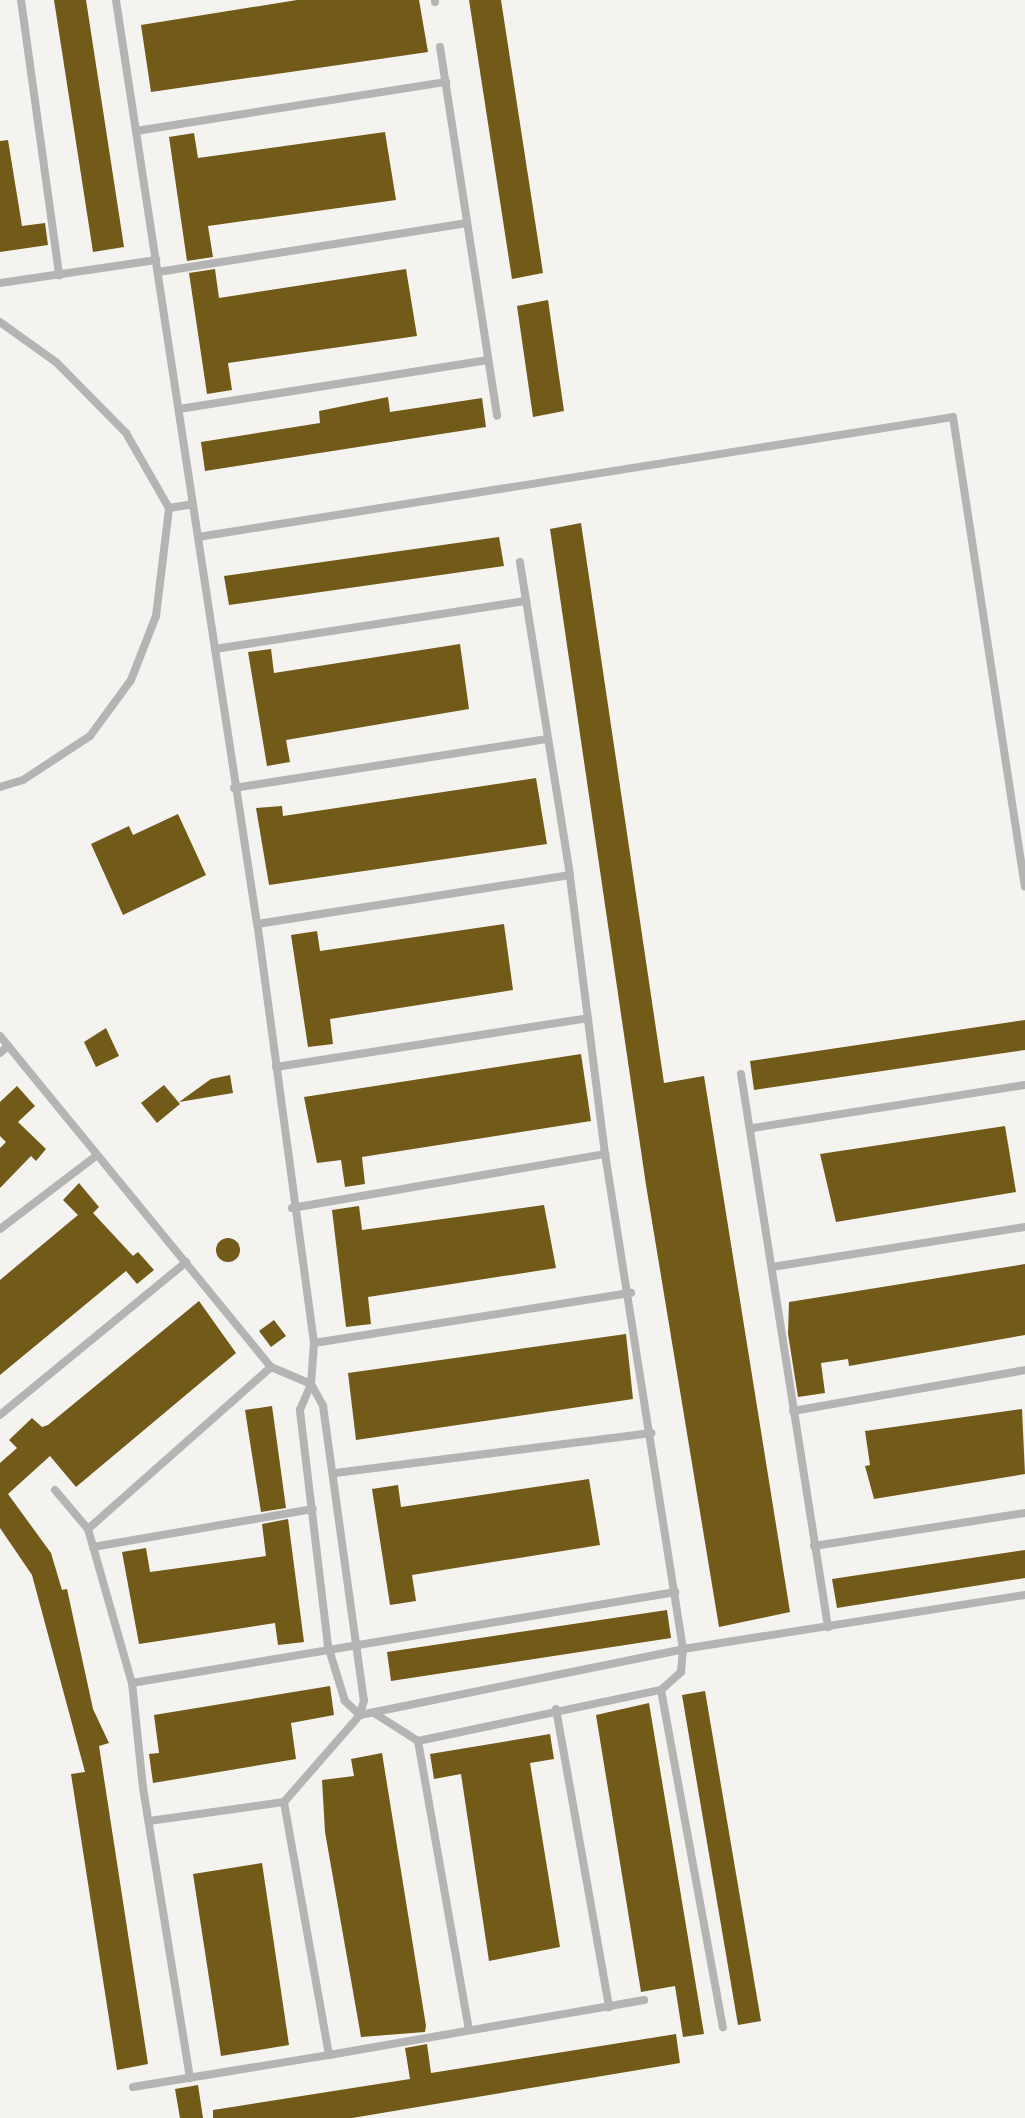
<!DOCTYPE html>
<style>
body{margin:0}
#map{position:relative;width:1025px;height:2118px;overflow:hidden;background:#f4f3f0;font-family:"Alegreya Sans",sans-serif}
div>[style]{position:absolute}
.building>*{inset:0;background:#725a19}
.round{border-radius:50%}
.lane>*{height:8px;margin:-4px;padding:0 4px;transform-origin:4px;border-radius:4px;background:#b3b4b3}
span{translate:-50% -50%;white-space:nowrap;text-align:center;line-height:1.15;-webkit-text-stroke:6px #fff;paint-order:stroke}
</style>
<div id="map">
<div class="building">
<i style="clip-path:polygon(54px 0,86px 0,124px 247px,93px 252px)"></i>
<i style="clip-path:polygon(297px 0,419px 0,428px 52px,151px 92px,141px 25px)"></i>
<i style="clip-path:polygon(469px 0,501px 0,543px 273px,512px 279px)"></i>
<i style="clip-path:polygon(385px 132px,396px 200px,208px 226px,213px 257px,187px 261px,169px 137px,194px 133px,198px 158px)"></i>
<i style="clip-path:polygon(8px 140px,22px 226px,45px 223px,48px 245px,0 252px,0 141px)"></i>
<i style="clip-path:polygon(215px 269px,219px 298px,406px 269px,417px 336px,228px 363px,232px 390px,207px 394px,189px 273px)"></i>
<i style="clip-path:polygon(548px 300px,564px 411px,533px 417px,517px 306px)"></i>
<i style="clip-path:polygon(388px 397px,390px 412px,482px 398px,486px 427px,205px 471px,201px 442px,320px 423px,319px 411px)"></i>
<i style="clip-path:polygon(581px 523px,664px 1083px,704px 1076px,790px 1612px,719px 1627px,646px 1185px,550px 529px)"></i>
<i style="clip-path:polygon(499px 537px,504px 566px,229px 605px,224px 576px)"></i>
<i style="clip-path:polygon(460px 644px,469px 709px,286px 740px,290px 762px,267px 766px,248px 652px,271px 649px,274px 673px)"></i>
<i style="clip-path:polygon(536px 778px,547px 844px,269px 885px,256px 808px,282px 806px,283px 816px)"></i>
<i style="clip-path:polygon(178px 814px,206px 875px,123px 915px,91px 844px,129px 826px,133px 835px)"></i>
<i style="clip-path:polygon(504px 924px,513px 990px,330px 1019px,333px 1044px,308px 1047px,291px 935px,317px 931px,320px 951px)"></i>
<i style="clip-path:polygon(1025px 1020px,1025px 1050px,754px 1090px,750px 1061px)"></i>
<i style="clip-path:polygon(106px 1028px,119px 1056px,96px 1067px,84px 1042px)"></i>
<i style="clip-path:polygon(581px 1054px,591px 1121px,362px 1157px,365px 1184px,345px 1187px,341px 1160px,317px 1163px,304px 1097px)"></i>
<i style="clip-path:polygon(230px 1075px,233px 1093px,179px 1102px,211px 1079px)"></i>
<i style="clip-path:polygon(164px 1085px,180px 1104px,157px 1123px,141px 1103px)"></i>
<i style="clip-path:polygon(17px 1086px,35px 1106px,18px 1122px,46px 1149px,36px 1161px,31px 1156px,0 1188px,0 1148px,6px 1142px,0 1136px,0 1102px)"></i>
<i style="clip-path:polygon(1005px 1126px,1016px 1192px,836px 1222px,820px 1154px)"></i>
<i style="clip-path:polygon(79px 1183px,99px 1207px,93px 1213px,133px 1256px,138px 1252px,154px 1270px,137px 1284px,126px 1271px,0 1375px,0 1280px,78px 1215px,63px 1200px)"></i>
<i style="clip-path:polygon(544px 1205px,556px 1268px,368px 1297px,371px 1324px,346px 1327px,332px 1210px,359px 1206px,362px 1230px)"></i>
<i class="round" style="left:216px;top:1238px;width:24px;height:24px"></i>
<i style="clip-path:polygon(1025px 1264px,1025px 1335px,849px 1366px,848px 1359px,821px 1363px,825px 1393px,798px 1397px,788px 1334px,789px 1302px)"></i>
<i style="clip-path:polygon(199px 1301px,236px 1353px,76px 1487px,50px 1456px,8px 1494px,51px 1553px,62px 1590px,67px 1589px,93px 1709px,109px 1743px,99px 1746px,148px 2064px,117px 2070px,71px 1774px,85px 1772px,32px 1575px,0 1528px,0 1463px,17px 1448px,9px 1440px,32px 1418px,42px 1427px,48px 1425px)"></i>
<i style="clip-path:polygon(274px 1320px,286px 1336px,271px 1347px,259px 1331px)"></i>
<i style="clip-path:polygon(626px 1334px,633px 1399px,356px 1440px,348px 1373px)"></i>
<i style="clip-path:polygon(272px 1406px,286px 1508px,261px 1512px,245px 1410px)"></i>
<i style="clip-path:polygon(1022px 1409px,1025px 1474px,874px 1499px,865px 1466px,870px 1465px,865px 1431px)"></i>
<i style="clip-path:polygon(589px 1479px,600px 1545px,412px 1575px,416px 1601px,390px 1605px,372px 1489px,398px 1485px,401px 1507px)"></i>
<i style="clip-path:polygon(288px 1519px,304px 1642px,278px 1645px,275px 1623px,139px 1644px,122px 1552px,146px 1548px,150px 1572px,266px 1556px,262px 1524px)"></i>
<i style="clip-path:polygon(1025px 1550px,1025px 1578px,837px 1608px,832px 1579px)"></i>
<i style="clip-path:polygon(667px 1610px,671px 1638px,391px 1681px,387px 1652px)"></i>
<i style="clip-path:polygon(330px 1686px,334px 1715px,291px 1723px,296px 1759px,153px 1783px,149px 1754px,159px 1753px,154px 1715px)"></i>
<i style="clip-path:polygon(705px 1691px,761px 2021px,738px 2025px,682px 1695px)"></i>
<i style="clip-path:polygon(649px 1703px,704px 2034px,683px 2037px,675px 1986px,641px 1992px,596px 1715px)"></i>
<i style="clip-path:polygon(550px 1734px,554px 1759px,530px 1763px,560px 1947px,489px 1961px,461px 1774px,434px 1779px,430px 1754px)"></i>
<i style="clip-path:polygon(382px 1753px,426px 2026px,425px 2032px,361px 2037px,325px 1832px,322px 1780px,354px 1776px,351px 1759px)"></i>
<i style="clip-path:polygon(262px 1863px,289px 2045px,221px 2056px,193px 1874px)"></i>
<i style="clip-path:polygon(676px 2034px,680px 2063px,352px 2118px,213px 2118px,213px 2110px,410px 2079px,405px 2048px,427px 2044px,431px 2073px)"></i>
<i style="clip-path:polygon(198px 2085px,203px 2118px,180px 2118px,175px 2089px)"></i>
</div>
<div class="lane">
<i style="left:21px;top:0;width:278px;rotate:82.1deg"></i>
<i style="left:435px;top:0;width:2px;rotate:90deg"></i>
<i style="left:440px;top:47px;width:373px;rotate:81.2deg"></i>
<i style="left:136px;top:131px;width:314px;rotate:-9deg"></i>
<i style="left:158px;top:272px;width:313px;rotate:-9deg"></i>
<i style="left:0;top:283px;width:158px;rotate:-8.4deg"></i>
<i style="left:0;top:322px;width:70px;rotate:35.7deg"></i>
<i style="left:57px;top:363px;width:98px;rotate:45.4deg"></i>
<i style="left:126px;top:433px;width:86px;rotate:60.2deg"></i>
<i style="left:179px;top:409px;width:313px;rotate:-9deg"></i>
<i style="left:198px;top:537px;width:764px;rotate:-9.03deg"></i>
<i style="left:953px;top:417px;width:475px;rotate:81.3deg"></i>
<i style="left:215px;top:649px;width:315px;rotate:-8.8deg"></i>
<i style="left:0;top:787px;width:24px;rotate:-17deg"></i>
<i style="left:23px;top:780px;width:80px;rotate:-33.3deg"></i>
<i style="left:90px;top:736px;width:69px;rotate:-53.8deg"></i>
<i style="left:131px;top:680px;width:69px;rotate:-68.7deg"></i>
<i style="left:156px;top:616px;width:109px;rotate:-83.1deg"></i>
<i style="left:169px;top:508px;width:24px;rotate:-9deg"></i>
<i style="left:234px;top:788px;width:316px;rotate:-8.9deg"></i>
<i style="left:257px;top:924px;width:317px;rotate:-8.9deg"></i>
<i style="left:0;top:1036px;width:428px;rotate:50.7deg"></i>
<i style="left:271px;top:1367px;width:43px;rotate:23deg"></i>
<i style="left:311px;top:1384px;width:25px;rotate:61deg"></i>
<i style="left:323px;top:1406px;width:297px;rotate:82.1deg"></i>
<i style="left:364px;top:1700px;width:16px;rotate:105deg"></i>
<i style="left:360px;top:1715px;width:21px;rotate:-137deg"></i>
<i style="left:345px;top:1701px;width:58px;rotate:-107.2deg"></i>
<i style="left:328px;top:1646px;width:238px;rotate:-96.8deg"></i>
<i style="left:300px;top:1410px;width:28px;rotate:-67deg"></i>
<i style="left:311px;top:1384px;width:41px;rotate:-85.8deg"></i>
<i style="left:314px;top:1343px;width:423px;rotate:-97.7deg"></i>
<i style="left:257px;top:924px;width:935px;rotate:-98.68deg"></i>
<i style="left:0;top:1053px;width:11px;rotate:-41deg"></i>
<i style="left:276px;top:1067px;width:316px;rotate:-8.9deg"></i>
<i style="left:741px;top:1074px;width:560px;rotate:81.06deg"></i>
<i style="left:753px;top:1128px;width:275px;rotate:-9deg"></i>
<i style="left:292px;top:1208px;width:318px;rotate:-9.8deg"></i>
<i style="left:0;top:1229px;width:122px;rotate:-37.3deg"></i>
<i style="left:772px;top:1267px;width:256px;rotate:-9deg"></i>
<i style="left:314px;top:1343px;width:321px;rotate:-9deg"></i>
<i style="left:793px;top:1411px;width:236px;rotate:-10deg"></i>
<i style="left:0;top:1415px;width:241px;rotate:-39.4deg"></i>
<i style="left:335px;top:1473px;width:319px;rotate:-7.2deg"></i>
<i style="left:55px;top:1490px;width:51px;rotate:49.8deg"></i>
<i style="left:88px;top:1529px;width:160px;rotate:74.1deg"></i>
<i style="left:132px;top:1683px;width:106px;rotate:84deg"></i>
<i style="left:143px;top:1788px;width:294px;rotate:80.8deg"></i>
<i style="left:88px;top:1529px;width:244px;rotate:-41.5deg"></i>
<i style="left:814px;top:1546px;width:214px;rotate:-8.9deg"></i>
<i style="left:93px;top:1547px;width:223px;rotate:-9.8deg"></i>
<i style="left:132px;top:1683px;width:551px;rotate:-9.51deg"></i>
<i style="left:661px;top:1690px;width:343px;rotate:79.6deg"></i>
<i style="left:556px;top:1709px;width:303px;rotate:79.9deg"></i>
<i style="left:374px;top:1713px;width:52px;rotate:32.5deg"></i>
<i style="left:418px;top:1741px;width:248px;rotate:-11.9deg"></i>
<i style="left:661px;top:1690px;width:27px;rotate:-42deg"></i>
<i style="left:681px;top:1672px;width:23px;rotate:-85deg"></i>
<i style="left:683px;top:1649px;width:501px;rotate:-98.95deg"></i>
<i style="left:605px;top:1154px;width:281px;rotate:-97.2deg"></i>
<i style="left:570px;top:875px;width:317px;rotate:-99.1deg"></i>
<i style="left:418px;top:1741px;width:292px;rotate:80deg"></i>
<i style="left:149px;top:1821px;width:136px;rotate:-8deg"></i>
<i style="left:284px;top:1802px;width:116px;rotate:-48.9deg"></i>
<i style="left:360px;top:1715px;width:330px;rotate:-11.5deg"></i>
<i style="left:683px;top:1649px;width:346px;rotate:-9deg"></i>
<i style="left:329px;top:2055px;width:320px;rotate:-9.9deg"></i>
<i style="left:133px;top:2087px;width:199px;rotate:-9.3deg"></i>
<i style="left:329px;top:2055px;width:257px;rotate:-100.1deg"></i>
</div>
</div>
